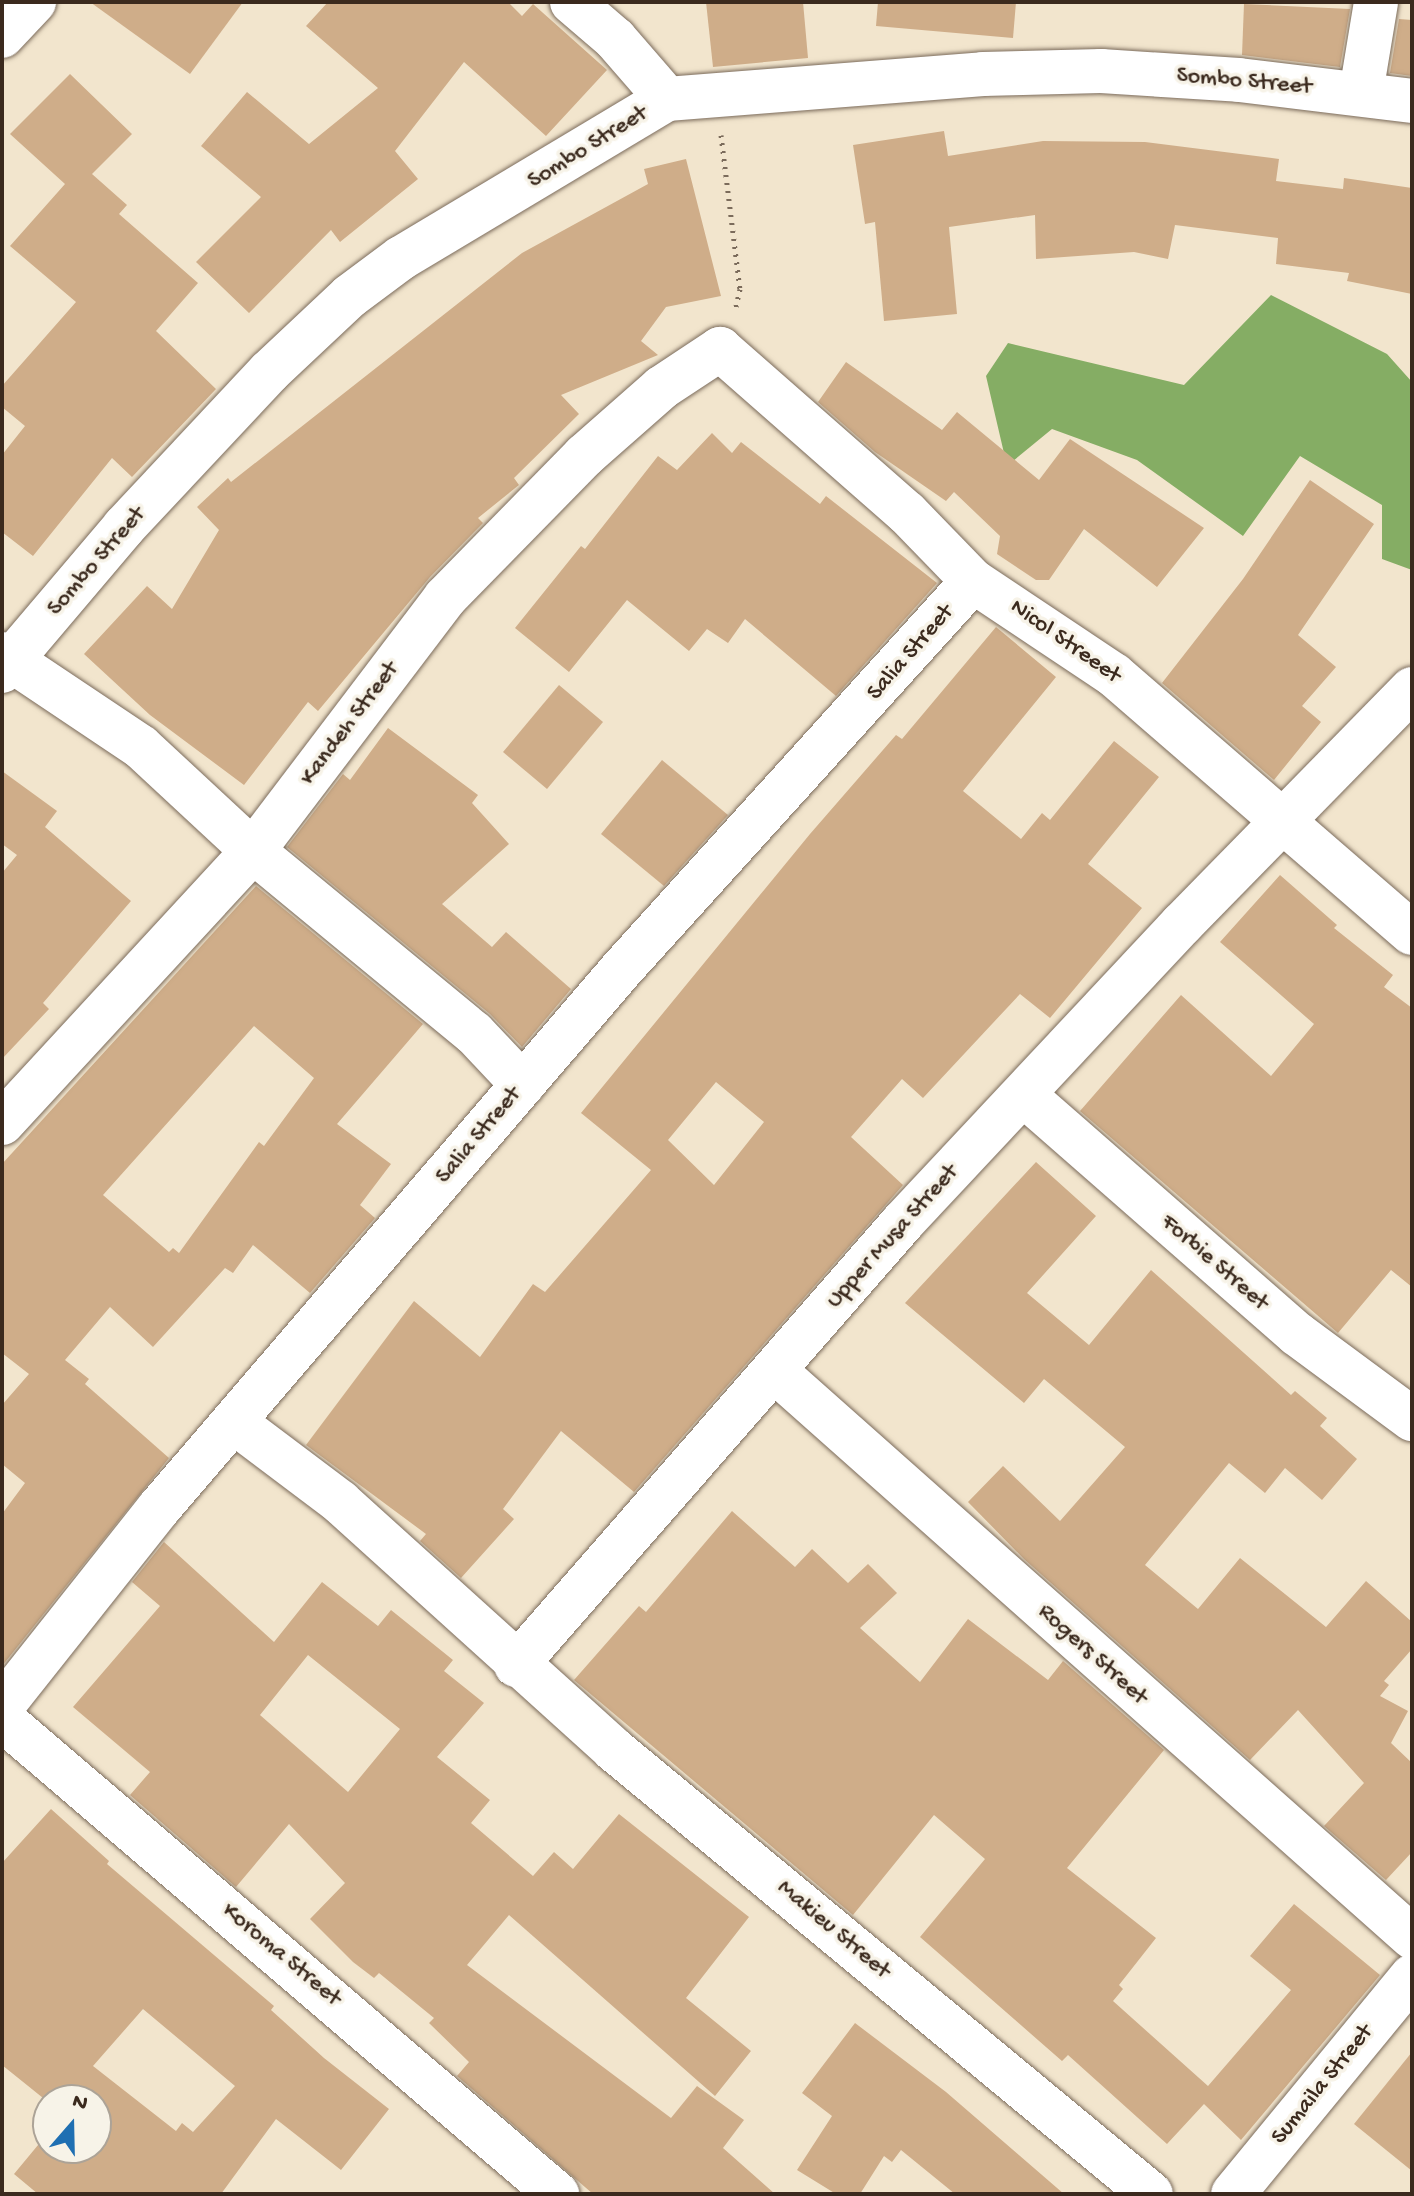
<!DOCTYPE html>
<style>
body{margin:0}
#map{position:relative;width:1414px;height:2196px;overflow:hidden;background:#f2e5cd;font-family:"Gochi Hand",sans-serif}
div>[style]{position:absolute}
.forest>*{inset:0;background:#85ad64}
.building>*{inset:0;background:#cfad89}
.path>*{height:5px;margin-top:-2.5px;transform-origin:0;background:repeating-linear-gradient(90deg,#7b6b5b 0 2px,transparent 0 8px)}
.roads{filter:drop-shadow(0 0 2px #7b6b5b) drop-shadow(0 0 2px #7b6b5b)}
.minor>*{height:44px;margin:-22px;padding:0 22px;transform-origin:22px;border-radius:22px;background:#fff}
span{translate:-50% -50%;white-space:nowrap;text-align:center;line-height:1.15;-webkit-text-stroke:7px #f7f3e8;paint-order:stroke}
.street-label{font-size:24px;color:#3b2a1e}
.frame{position:absolute;inset:0;border:4px solid #3b2a1e;pointer-events:none}
.north{position:absolute;left:32px;top:2084px;width:80px;height:80px;box-sizing:border-box;background:#f7f3e8;border:2px solid #aca397;border-radius:50%;rotate:20deg;font-size:22px;font-weight:700;line-height:32px;text-align:center;color:#3b2a1e}
.north::after{content:'';display:block;margin:auto;width:28px;height:36px;background:#1f6fb2;clip-path:polygon(50% 0,100% 100%,50% 72%,0 100%)}
</style>
<div id="map">
<div class="forest">
<i style="clip-path:polygon(1271px 295px,1387px 354px,1412px 382px,1412px 570px,1382px 559px,1382px 505px,1300px 456px,1243px 536px,1137px 460px,1052px 429px,1007px 466px,986px 376px,1008px 343px,1184px 385px)"></i>
</div>
<div class="building">
<i style="clip-path:polygon(90px 2px,243px 2px,190px 74px)"></i>
<i style="clip-path:polygon(328px 2px,508px 2px,522px 16px,533px 4px,607px 70px,546px 136px,464px 62px,395px 151px,418px 179px,340px 242px,331px 230px,249px 313px,196px 262px,261px 197px,201px 146px,247px 92px,309px 144px,378px 88px,306px 26px)"></i>
<i style="clip-path:polygon(706px 2px,803px 2px,808px 58px,713px 67px)"></i>
<i style="clip-path:polygon(878px 2px,1016px 2px,1013px 38px,876px 26px)"></i>
<i style="clip-path:polygon(1244px 4px,1350px 9px,1340px 67px,1242px 55px)"></i>
<i style="clip-path:polygon(1399px 19px,1412px 20px,1412px 76px,1390px 73px)"></i>
<i style="clip-path:polygon(70px 74px,132px 134px,92px 174px,127px 205px,119px 214px,198px 283px,156px 331px,216px 389px,132px 477px,112px 458px,33px 556px,2px 532px,2px 455px,25px 426px,2px 407px,2px 386px,76px 302px,10px 246px,65px 184px,10px 134px)"></i>
<i style="clip-path:polygon(944px 131px,948px 156px,1043px 141px,1145px 142px,1279px 159px,1276px 181px,1343px 189px,1344px 178px,1412px 188px,1412px 294px,1347px 281px,1349px 273px,1276px 264px,1278px 238px,1175px 225px,1168px 259px,1134px 252px,1036px 259px,1035px 215px,949px 227px,957px 314px,884px 321px,875px 222px,865px 224px,853px 145px)"></i>
<i style="clip-path:polygon(686px 159px,721px 296px,666px 307px,641px 341px,658px 355px,561px 395px,579px 414px,514px 478px,519px 485px,478px 518px,483px 523px,430px 577px,318px 711px,308px 702px,244px 785px,150px 715px,84px 654px,147px 586px,172px 609px,219px 530px,197px 507px,228px 478px,231px 482px,522px 253px,648px 184px,644px 169px)"></i>
<i style="clip-path:polygon(846px 362px,942px 430px,957px 412px,1039px 480px,1070px 439px,1204px 528px,1157px 587px,1084px 529px,1049px 580px,1036px 580px,997px 554px,1000px 536px,954px 492px,946px 501px,875px 452px,818px 402px)"></i>
<i style="clip-path:polygon(712px 433px,732px 453px,741px 442px,820px 504px,826px 496px,937px 583px,836px 696px,745px 619px,728px 643px,707px 629px,689px 651px,627px 600px,569px 672px,515px 628px,581px 546px,585px 549px,658px 456px,677px 470px)"></i>
<i style="clip-path:polygon(1310px 480px,1374px 524px,1298px 635px,1336px 667px,1302px 706px,1321px 722px,1274px 780px,1162px 683px,1243px 579px)"></i>
<i style="clip-path:polygon(evenodd,996px 627px,1056px 677px,963px 791px,1021px 839px,1042px 813px,1050px 820px,1114px 741px,1159px 777px,1088px 864px,1142px 908px,1050px 1018px,1020px 994px,923px 1098px,902px 1079px,851px 1137px,903px 1185px,634px 1492px,561px 1431px,503px 1509px,514px 1519px,461px 1578px,420px 1541px,426px 1534px,306px 1445px,414px 1301px,480px 1357px,533px 1284px,545px 1292px,651px 1170px,581px 1113px,810px 834px,896px 735px,902px 739px,996px 627px,716px 1082px,764px 1122px,714px 1185px,668px 1140px,716px 1082px)"></i>
<i style="clip-path:polygon(559px 685px,603px 722px,547px 789px,503px 752px)"></i>
<i style="clip-path:polygon(388px 728px,478px 795px,472px 803px,509px 844px,442px 904px,492px 947px,506px 932px,571px 989px,522px 1047px,490px 1014px,287px 847px,343px 774px,350px 780px)"></i>
<i style="clip-path:polygon(662px 760px,728px 815px,664px 886px,601px 834px)"></i>
<i style="clip-path:polygon(2px 771px,57px 811px,45px 827px,131px 901px,43px 1003px,49px 1009px,2px 1059px,2px 873px,17px 855px,2px 844px)"></i>
<i style="clip-path:polygon(1280px 875px,1337px 925px,1334px 928px,1393px 975px,1384px 987px,1412px 1008px,1412px 1287px,1391px 1270px,1338px 1333px,1080px 1111px,1181px 995px,1271px 1076px,1314px 1024px,1220px 942px)"></i>
<i style="clip-path:polygon(evenodd,256px 886px,423px 1024px,337px 1124px,391px 1164px,360px 1205px,375px 1218px,310px 1293px,253px 1245px,233px 1273px,225px 1268px,153px 1347px,110px 1307px,65px 1360px,89px 1379px,85px 1384px,169px 1458px,2px 1666px,2px 1514px,25px 1483px,2px 1464px,2px 1405px,29px 1374px,2px 1353px,2px 1164px,256px 886px,254px 1026px,314px 1078px,264px 1146px,259px 1142px,179px 1253px,173px 1248px,169px 1252px,103px 1195px,254px 1026px)"></i>
<i style="clip-path:polygon(1036px 1162px,1096px 1216px,1027px 1293px,1089px 1345px,1151px 1270px,1291px 1395px,1295px 1391px,1327px 1418px,1320px 1426px,1357px 1459px,1322px 1500px,1285px 1468px,1265px 1493px,1229px 1463px,1145px 1565px,1198px 1609px,1240px 1558px,1326px 1627px,1366px 1581px,1412px 1622px,1412px 1649px,1384px 1681px,1389px 1685px,1380px 1696px,1408px 1711px,1391px 1743px,1412px 1763px,1412px 1852px,1386px 1880px,1324px 1826px,1364px 1783px,1298px 1710px,1250px 1760px,1024px 1559px,968px 1502px,1003px 1466px,1060px 1521px,1125px 1447px,1044px 1379px,1024px 1403px,905px 1303px)"></i>
<i style="clip-path:polygon(732px 1511px,795px 1567px,812px 1549px,848px 1583px,868px 1564px,897px 1593px,860px 1628px,920px 1682px,968px 1619px,1048px 1680px,1063px 1661px,1164px 1750px,1067px 1868px,1156px 1938px,1119px 1985px,1123px 1989px,1113px 2001px,1208px 2086px,1291px 1990px,1250px 1956px,1294px 1904px,1380px 1975px,1241px 2140px,1204px 2104px,1167px 2144px,1068px 2055px,1062px 2061px,920px 1937px,985px 1859px,934px 1815px,853px 1915px,574px 1680px,639px 1606px,646px 1612px)"></i>
<i style="clip-path:polygon(evenodd,164px 1542px,274px 1642px,322px 1582px,378px 1626px,391px 1610px,453px 1660px,444px 1671px,484px 1703px,437px 1757px,490px 1800px,471px 1823px,533px 1876px,554px 1852px,573px 1869px,619px 1814px,749px 1917px,686px 1998px,751px 2051px,715px 2096px,509px 1915px,467px 1965px,671px 2118px,697px 2086px,744px 2120px,723px 2148px,775px 2194px,593px 2194px,457px 2076px,469px 2062px,429px 2023px,434px 2018px,379px 1973px,374px 1978px,353px 1962px,310px 1919px,345px 1883px,289px 1824px,236px 1887px,130px 1795px,150px 1772px,73px 1707px,160px 1606px,132px 1582px,164px 1542px,308px 1655px,400px 1729px,348px 1792px,260px 1715px,308px 1655px)"></i>
<i style="clip-path:polygon(evenodd,51px 1809px,109px 1861px,107px 1864px,274px 2006px,271px 2010px,324px 2058px,389px 2109px,341px 2170px,276px 2119px,221px 2194px,38px 2194px,14px 2174px,48px 2133px,48px 2148px,96px 2148px,96px 2100px,48px 2102px,2px 2065px,2px 1863px,51px 1809px,143px 2009px,235px 2086px,193px 2132px,182px 2123px,176px 2131px,93px 2066px,143px 2009px)"></i>
<i style="clip-path:polygon(855px 2023px,946px 2092px,1064px 2194px,955px 2194px,901px 2150px,892px 2162px,884px 2156px,860px 2194px,836px 2194px,797px 2170px,832px 2116px,802px 2093px)"></i>
<i style="clip-path:polygon(1412px 2052px,1412px 2171px,1354px 2124px)"></i>
</div>
<div class="path">
<i style="left:721px;top:135px;width:155px;rotate:83deg"></i>
<i style="left:740px;top:289px;width:23px;rotate:103deg"></i>
</div>
<div class="roads">
<div class="minor">
<i style="left:572px;top:2px;width:57px;rotate:40.7deg"></i>
<i style="left:615px;top:39px;width:79px;rotate:49.1deg"></i>
<i style="left:2px;top:36px;width:47px;rotate:-46.7deg"></i>
<i style="left:1361px;top:93px;width:92px;rotate:-80.6deg"></i>
<i style="left:2px;top:654px;width:167px;rotate:33.8deg"></i>
<i style="left:141px;top:747px;width:153px;rotate:42.9deg"></i>
<i style="left:253px;top:851px;width:286px;rotate:39.5deg"></i>
<i style="left:474px;top:1033px;width:71px;rotate:46.7deg"></i>
<i style="left:2px;top:671px;width:189px;rotate:-49.7deg"></i>
<i style="left:124px;top:527px;width:212px;rotate:-46.9deg"></i>
<i style="left:269px;top:372px;width:111px;rotate:-43.2deg"></i>
<i style="left:350px;top:296px;width:64px;rotate:-36.7deg"></i>
<i style="left:401px;top:258px;width:310px;rotate:-30.9deg"></i>
<i style="left:667px;top:99px;width:317px;rotate:-4.5deg"></i>
<i style="left:983px;top:74px;width:118px;rotate:-1.5deg"></i>
<i style="left:1101px;top:71px;width:138px;rotate:3.7deg"></i>
<i style="left:1239px;top:80px;width:174px;rotate:6.9deg"></i>
<i style="left:1025px;top:1096px;width:361px;rotate:41.2deg"></i>
<i style="left:1297px;top:1334px;width:143px;rotate:36.5deg"></i>
<i style="left:2px;top:1123px;width:370px;rotate:-47.3deg"></i>
<i style="left:253px;top:851px;width:318px;rotate:-52.8deg"></i>
<i style="left:445px;top:598px;width:199px;rotate:-45.6deg"></i>
<i style="left:584px;top:456px;width:103px;rotate:-41.4deg"></i>
<i style="left:661px;top:388px;width:71px;rotate:-33.5deg"></i>
<i style="left:720px;top:349px;width:249px;rotate:41.3deg"></i>
<i style="left:907px;top:513px;width:95px;rotate:45.9deg"></i>
<i style="left:973px;top:581px;width:169px;rotate:33.7deg"></i>
<i style="left:1114px;top:675px;width:394px;rotate:40.9deg"></i>
<i style="left:775px;top:1371px;width:852px;rotate:41.62deg"></i>
<i style="left:234px;top:1422px;width:133px;rotate:37deg"></i>
<i style="left:340px;top:1502px;width:368px;rotate:42.1deg"></i>
<i style="left:613px;top:1749px;width:698px;rotate:39.6deg"></i>
<i style="left:516px;top:1665px;width:588px;rotate:-48.86deg"></i>
<i style="left:903px;top:1222px;width:408px;rotate:-46.9deg"></i>
<i style="left:1182px;top:924px;width:329px;rotate:-45.6deg"></i>
<i style="left:2px;top:1706px;width:253px;rotate:-51.6deg"></i>
<i style="left:159px;top:1508px;width:708px;rotate:-49.35deg"></i>
<i style="left:620px;top:971px;width:526px;rotate:-47.85deg"></i>
<i style="left:2px;top:1719px;width:731px;rotate:40.56deg"></i>
<i style="left:1233px;top:2194px;width:282px;rotate:-50.6deg"></i>
</div>
</div>
<div class="street-label">
<span style="left:1244px;top:82px;rotate:5deg">Sombo Street</span>
<span style="left:588px;top:148px;rotate:-32deg">Sombo Street</span>
<span style="left:97px;top:562px;rotate:-49deg">Sombo Street</span>
<span style="left:1065px;top:642px;rotate:35deg">Nicol Streeet</span>
<span style="left:911px;top:653px;rotate:-49deg">Salia Street</span>
<span style="left:350px;top:724px;rotate:-53deg">Kandeh Street</span>
<span style="left:479px;top:1136px;rotate:-50deg">Salia Street</span>
<span style="left:893px;top:1237px;rotate:-48deg">Upper Musa Street</span>
<span style="left:1214px;top:1263px;rotate:41deg">Forbie Street</span>
<span style="left:1092px;top:1655px;rotate:42deg">Rogers Street</span>
<span style="left:833px;top:1930px;rotate:40deg">Makieu Street</span>
<span style="left:281px;top:1955px;rotate:40deg">Koroma Street</span>
<span style="left:1323px;top:2085px;rotate:-51deg">Sumaila Street</span>
</div>
<div class="frame"></div>
<div class="north">N</div>
</div>
